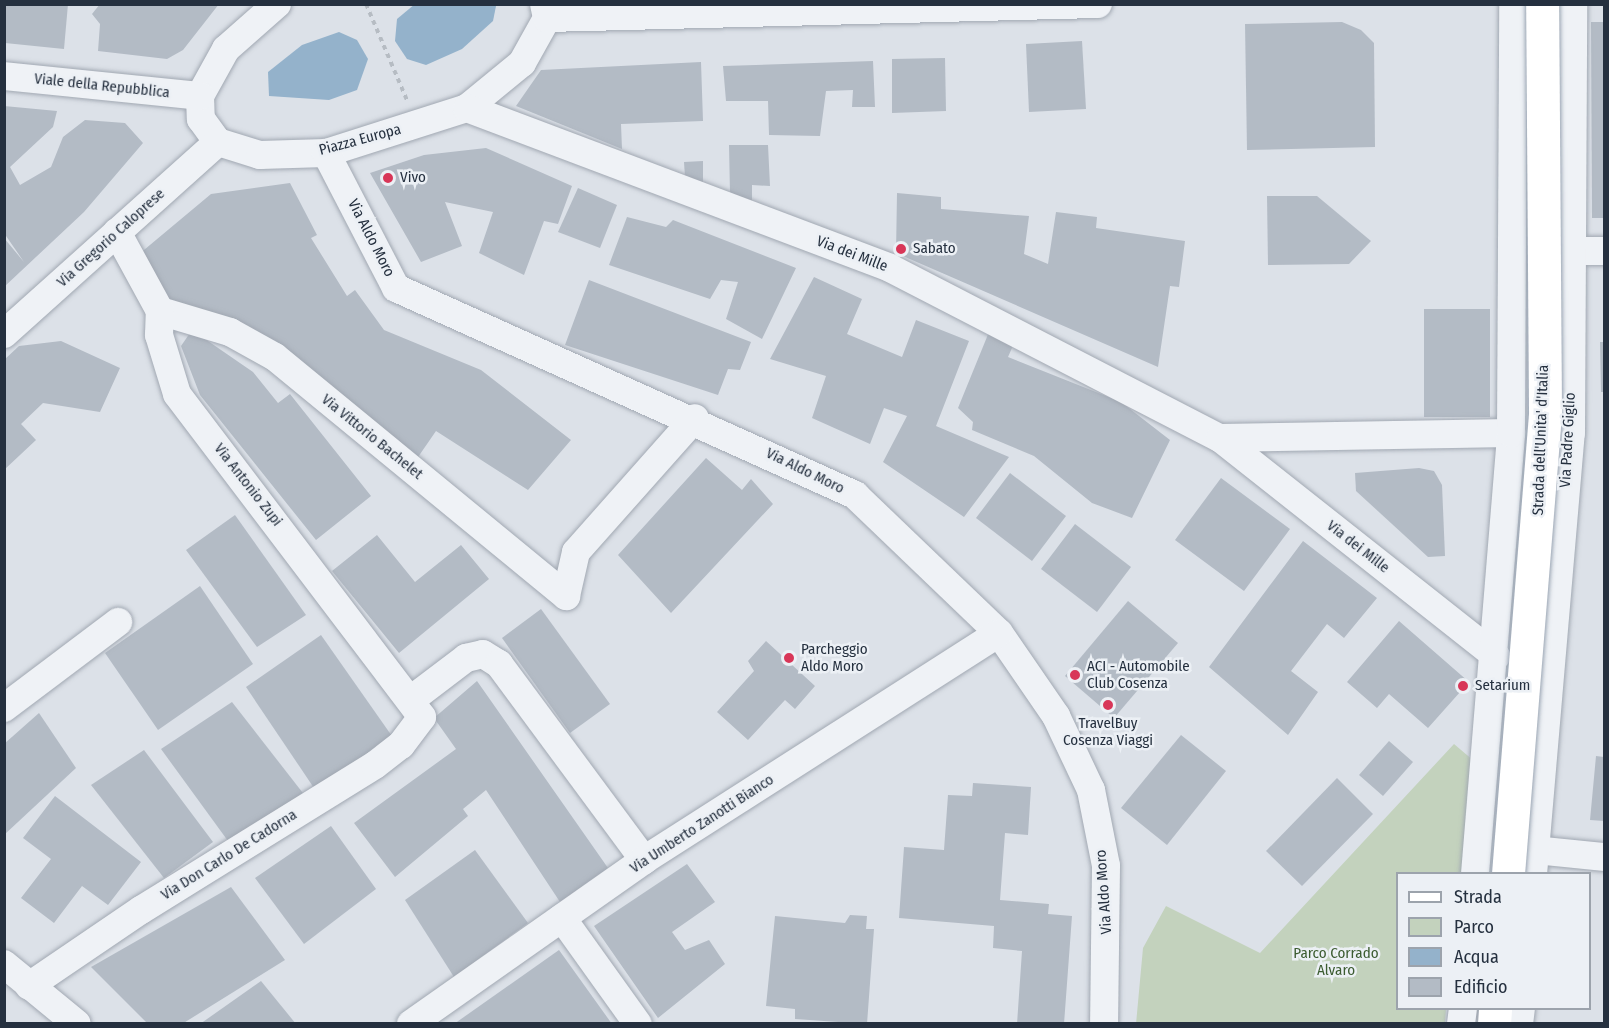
<!DOCTYPE html>
<style>
body{margin:0}
#map{position:relative;width:1609px;height:1028px;overflow:hidden;background:#dce1e8;font-family:"Fira Sans Condensed",sans-serif}
div>[style]{position:absolute}
.green>*{inset:0;background:#c3d2bd}
.water>*{inset:0;background:#94b2cb}
.building>*{inset:0;background:#b3bbc5}
.path>*{height:4px;margin-top:-2px;transform-origin:0;background:repeating-linear-gradient(90deg,#b6bcc3 0 4.5px,transparent 0 9px)}
.roads{filter:drop-shadow(0 0 2px #a1a8b2) drop-shadow(0 0 2px #a1a8b2)}
.minor>*{height:28px;margin:-14px;padding:0 14px;transform-origin:14px;border-radius:14px;background:#eff2f6}
.major>*{height:33px;margin:-16.5px;padding:0 16.5px;transform-origin:16.5px;border-radius:16.5px;background:#fff}
.bridges{filter:drop-shadow(0 0 2px #9ba6b4) drop-shadow(0 0 2px #9ba6b4)}
.major-bridge>*{height:33px;margin:-16.5px;padding:0 16.5px;transform-origin:16.5px;border-radius:16.5px;background:#fff}
.dots>*{width:16px;height:16px;translate:-50% -50%;box-sizing:border-box;border:3px solid #ecf0f5;border-radius:50%}
span{translate:-50% -50%;white-space:nowrap;text-align:center;line-height:1.15;-webkit-text-stroke:5px #ecf0f5;paint-order:stroke}
.street-label{font-size:15px;color:#25303f}
.poi-label{font-size:15px;color:#25303f}
.left{translate:0 -50%;text-align:left}
.park-label{font-size:15px;color:#3c5c31}
.frame{position:absolute;inset:0;border:6px solid #25303f;pointer-events:none}
.legend{position:absolute;left:1396px;top:872px;width:195px;height:138px;box-sizing:border-box;background:#ecf0f5;border:2px solid #9ca3ac;margin:0;padding:8px 10px;list-style:none;font-size:18px;color:#25303f}
.legend li{display:flex;align-items:center;gap:12px;height:30px}
.legend b{width:30px;border:2px solid #9ca3ac}
</style>
<div id="map">
<div class="green">
<i style="clip-path:polygon(1454px 744px,1474px 761px,1462px 873px,1398px 874px,1398px 1008px,1446px 1009px,1445px 1023px,1136px 1024px,1143px 948px,1166px 906px,1260px 953px)"></i>
</div>
<div class="water">
<i style="clip-path:polygon(415px 4px,495px 4px,496px 6px,493px 21px,462px 49px,426px 65px,407px 59px,395px 41px,397px 19px)"></i>
<i style="clip-path:polygon(339px 32px,357px 40px,368px 59px,357px 90px,329px 100px,269px 96px,268px 72px,302px 45px)"></i>
</div>
<div class="building">
<i style="clip-path:polygon(5px 4px,68px 4px,64px 49px,5px 43px)"></i>
<i style="clip-path:polygon(100px 4px,219px 4px,183px 50px,167px 59px,98px 51px,100px 24px,92px 14px)"></i>
<i style="clip-path:polygon(1342px 22px,1361px 30px,1374px 43px,1375px 147px,1247px 150px,1245px 24px)"></i>
<i style="clip-path:polygon(1591px 22px,1604px 22px,1604px 218px,1592px 218px)"></i>
<i style="clip-path:polygon(1082px 41px,1086px 109px,1029px 112px,1026px 44px)"></i>
<i style="clip-path:polygon(945px 58px,946px 111px,892px 113px,892px 59px)"></i>
<i style="clip-path:polygon(873px 61px,875px 107px,852px 107px,853px 90px,826px 91px,820px 136px,769px 135px,768px 101px,726px 101px,723px 66px)"></i>
<i style="clip-path:polygon(701px 62px,703px 121px,621px 124px,622px 149px,516px 106px,541px 70px)"></i>
<i style="clip-path:polygon(4px 106px,57px 111px,53px 127px,10px 167px,20px 185px,51px 167px,63px 137px,85px 120px,125px 123px,143px 143px,84px 212px,4px 287px,4px 238px,24px 262px,4px 233px)"></i>
<i style="clip-path:polygon(729px 145px,768px 145px,770px 186px,752px 185px,752px 205px,730px 194px)"></i>
<i style="clip-path:polygon(486px 148px,572px 186px,558px 224px,544px 221px,524px 275px,479px 253px,493px 212px,445px 202px,462px 246px,421px 262px,370px 173px,424px 155px)"></i>
<i style="clip-path:polygon(703px 161px,703px 185px,685px 177px,684px 162px)"></i>
<i style="clip-path:polygon(290px 183px,317px 235px,311px 238px,347px 296px,355px 290px,384px 330px,481px 370px,571px 440px,528px 490px,436px 431px,416px 460px,170px 301px,138px 255px,211px 194px)"></i>
<i style="clip-path:polygon(578px 188px,617px 205px,600px 248px,558px 232px)"></i>
<i style="clip-path:polygon(897px 193px,941px 197px,941px 209px,1029px 216px,1024px 254px,1048px 264px,1056px 212px,1097px 217px,1096px 228px,1185px 241px,1179px 287px,1170px 286px,1158px 367px,896px 253px)"></i>
<i style="clip-path:polygon(1267px 196px,1317px 196px,1371px 241px,1349px 264px,1268px 265px)"></i>
<i style="clip-path:polygon(627px 217px,666px 227px,673px 220px,796px 268px,762px 339px,726px 319px,738px 282px,721px 280px,710px 299px,609px 265px)"></i>
<i style="clip-path:polygon(814px 277px,862px 299px,847px 334px,902px 357px,916px 320px,969px 341px,936px 426px,1009px 457px,964px 517px,883px 462px,907px 416px,884px 408px,870px 444px,812px 418px,826px 376px,770px 359px)"></i>
<i style="clip-path:polygon(589px 280px,751px 342px,740px 370px,728px 369px,718px 395px,565px 345px)"></i>
<i style="clip-path:polygon(1424px 309px,1490px 309px,1490px 417px,1424px 417px)"></i>
<i style="clip-path:polygon(192px 330px,253px 372px,278px 403px,290px 394px,371px 496px,316px 540px,200px 395px,181px 346px)"></i>
<i style="clip-path:polygon(989px 332px,1015px 341px,1008px 357px,1121px 402px,1170px 440px,1132px 518px,1092px 503px,1034px 456px,972px 430px,973px 422px,958px 408px)"></i>
<i style="clip-path:polygon(61px 341px,120px 368px,100px 412px,43px 403px,21px 424px,36px 440px,4px 470px,4px 360px,19px 346px)"></i>
<i style="clip-path:polygon(1600px 342px,1604px 342px,1604px 392px,1601px 392px)"></i>
<i style="clip-path:polygon(706px 458px,742px 490px,751px 479px,773px 504px,671px 613px,618px 555px)"></i>
<i style="clip-path:polygon(1419px 468px,1434px 471px,1442px 485px,1445px 556px,1428px 557px,1356px 491px,1355px 473px)"></i>
<i style="clip-path:polygon(1010px 473px,1066px 516px,1032px 561px,976px 518px)"></i>
<i style="clip-path:polygon(1221px 478px,1290px 529px,1244px 591px,1175px 540px)"></i>
<i style="clip-path:polygon(235px 515px,306px 615px,257px 647px,186px 550px)"></i>
<i style="clip-path:polygon(1075px 524px,1131px 567px,1097px 612px,1041px 569px)"></i>
<i style="clip-path:polygon(377px 535px,415px 582px,461px 545px,489px 579px,399px 653px,332px 571px)"></i>
<i style="clip-path:polygon(1303px 541px,1377px 598px,1344px 638px,1327px 624px,1291px 671px,1318px 692px,1288px 735px,1209px 667px)"></i>
<i style="clip-path:polygon(200px 586px,253px 664px,158px 730px,105px 653px)"></i>
<i style="clip-path:polygon(1128px 601px,1178px 643px,1114px 718px,1065px 676px)"></i>
<i style="clip-path:polygon(541px 609px,610px 704px,570px 733px,502px 638px)"></i>
<i style="clip-path:polygon(1399px 621px,1469px 682px,1428px 728px,1389px 694px,1377px 708px,1347px 682px)"></i>
<i style="clip-path:polygon(321px 635px,394px 739px,316px 791px,246px 687px)"></i>
<i style="clip-path:polygon(766px 641px,815px 686px,795px 709px,785px 700px,748px 740px,717px 712px,754px 671px,748px 661px)"></i>
<i style="clip-path:polygon(477px 681px,608px 868px,560px 902px,486px 790px,463px 809px,468px 816px,395px 877px,354px 823px,456px 749px,434px 718px)"></i>
<i style="clip-path:polygon(232px 702px,306px 797px,228px 841px,161px 749px)"></i>
<i style="clip-path:polygon(39px 713px,76px 768px,4px 835px,4px 744px)"></i>
<i style="clip-path:polygon(1181px 735px,1226px 771px,1167px 845px,1121px 808px)"></i>
<i style="clip-path:polygon(1389px 741px,1413px 762px,1383px 796px,1359px 775px)"></i>
<i style="clip-path:polygon(144px 750px,213px 842px,164px 878px,91px 785px)"></i>
<i style="clip-path:polygon(1596px 756px,1604px 757px,1604px 821px,1590px 820px)"></i>
<i style="clip-path:polygon(1337px 778px,1373px 814px,1302px 886px,1266px 851px)"></i>
<i style="clip-path:polygon(973px 783px,1031px 787px,1028px 835px,1005px 833px,1000px 900px,1049px 904px,1048px 914px,1072px 916px,1064px 1024px,1017px 1024px,1022px 951px,993px 948px,994px 926px,899px 918px,904px 847px,944px 850px,948px 795px,972px 796px)"></i>
<i style="clip-path:polygon(55px 796px,141px 862px,108px 905px,82px 886px,54px 923px,21px 898px,51px 859px,23px 838px)"></i>
<i style="clip-path:polygon(331px 826px,376px 889px,304px 944px,255px 878px)"></i>
<i style="clip-path:polygon(475px 850px,528px 923px,454px 977px,405px 900px)"></i>
<i style="clip-path:polygon(687px 864px,715px 902px,672px 932px,685px 950px,709px 940px,725px 964px,658px 1018px,594px 926px)"></i>
<i style="clip-path:polygon(231px 887px,285px 960px,182px 1024px,148px 1024px,91px 967px)"></i>
<i style="clip-path:polygon(850px 915px,867px 916px,866px 929px,874px 929px,867px 1024px,795px 1019px,795px 1009px,766px 1006px,775px 916px,845px 923px)"></i>
<i style="clip-path:polygon(559px 950px,612px 1024px,454px 1024px)"></i>
<i style="clip-path:polygon(261px 981px,296px 1024px,200px 1024px)"></i>
</div>
<div class="path">
<i style="left:366px;top:4px;width:104px;rotate:66.9deg"></i>
</div>
<div class="roads">
<div class="minor">
<i style="left:277px;top:4px;width:68px;rotate:138.6deg"></i>
<i style="left:226px;top:49px;width:54px;rotate:119deg"></i>
<i style="left:200px;top:96px;width:23px;rotate:88deg"></i>
<i style="left:201px;top:119px;width:29px;rotate:54deg"></i>
<i style="left:218px;top:142px;width:44px;rotate:17.2deg"></i>
<i style="left:260px;top:155px;width:66px;rotate:-1.7deg"></i>
<i style="left:326px;top:153px;width:148px;rotate:-17.7deg"></i>
<i style="left:467px;top:108px;width:71px;rotate:-39.3deg"></i>
<i style="left:522px;top:63px;width:51px;rotate:-60.9deg"></i>
<i style="left:547px;top:18px;width:14px;rotate:-102deg"></i>
<i style="left:547px;top:18px;width:551px;rotate:-1.46deg"></i>
<i style="left:4px;top:76px;width:197px;rotate:5.8deg"></i>
<i style="left:467px;top:108px;width:452px;rotate:20.7deg"></i>
<i style="left:890px;top:268px;width:371px;rotate:27.3deg"></i>
<i style="left:1220px;top:438px;width:352px;rotate:38.3deg"></i>
<i style="left:326px;top:153px;width:152px;rotate:62.6deg"></i>
<i style="left:396px;top:288px;width:504px;rotate:24.27deg"></i>
<i style="left:855px;top:495px;width:199px;rotate:43.8deg"></i>
<i style="left:999px;top:633px;width:101px;rotate:55.5deg"></i>
<i style="left:1056px;top:716px;width:82px;rotate:64.7deg"></i>
<i style="left:1091px;top:790px;width:77px;rotate:78.8deg"></i>
<i style="left:1106px;top:866px;width:158px;rotate:90.7deg"></i>
<i style="left:1553px;top:251px;width:51px"></i>
<i style="left:160px;top:311px;width:73px;rotate:16.7deg"></i>
<i style="left:230px;top:332px;width:51px;rotate:29.1deg"></i>
<i style="left:275px;top:357px;width:377px;rotate:39.4deg"></i>
<i style="left:566px;top:596px;width:45px;rotate:-77.2deg"></i>
<i style="left:576px;top:552px;width:179px;rotate:-48.4deg"></i>
<i style="left:4px;top:334px;width:288px;rotate:-41.9deg"></i>
<i style="left:1220px;top:438px;width:291px;rotate:-1deg"></i>
<i style="left:412px;top:699px;width:68px;rotate:-37.2deg"></i>
<i style="left:466px;top:658px;width:17px;rotate:-13deg"></i>
<i style="left:483px;top:654px;width:19px;rotate:32deg"></i>
<i style="left:499px;top:664px;width:244px;rotate:53.5deg"></i>
<i style="left:4px;top:708px;width:143px;rotate:-37deg"></i>
<i style="left:1535px;top:850px;width:69px;rotate:5.8deg"></i>
<i style="left:1475px;top:874px;width:442px;rotate:-85.3deg"></i>
<i style="left:1511px;top:433px;width:429px;rotate:-89.7deg"></i>
<i style="left:1533px;top:874px;width:443px;rotate:-85.1deg"></i>
<i style="left:1571px;top:433px;width:429px;rotate:-89.7deg"></i>
<i style="left:562px;top:918px;width:130px;rotate:54.4deg"></i>
<i style="left:4px;top:964px;width:94px;rotate:39.4deg"></i>
<i style="left:29px;top:986px;width:135px;rotate:-34.2deg"></i>
<i style="left:141px;top:910px;width:275px;rotate:-31.8deg"></i>
<i style="left:375px;top:765px;width:33px;rotate:-38deg"></i>
<i style="left:401px;top:745px;width:35px;rotate:-53deg"></i>
<i style="left:422px;top:717px;width:405px;rotate:-127.2deg"></i>
<i style="left:177px;top:394px;width:62px;rotate:-107deg"></i>
<i style="left:159px;top:335px;width:24px;rotate:-88deg"></i>
<i style="left:160px;top:311px;width:90px;rotate:-118.6deg"></i>
<i style="left:411px;top:1024px;width:285px;rotate:-35.1deg"></i>
<i style="left:644px;top:860px;width:421px;rotate:-32.6deg"></i>
<i style="left:1461px;top:1024px;width:16px;rotate:-83deg"></i>
<i style="left:1519px;top:1024px;width:16px;rotate:-83deg"></i>
</div>
<div class="major">
<i style="left:1494px;top:1024px;width:16px;rotate:-86deg"></i>
</div>
</div>
<div class="bridges">
<div class="major-bridge">
<i style="left:1508px;top:874px;width:465px;rotate:-85.4deg"></i>
<i style="left:1545px;top:410px;width:406px;rotate:-90.4deg"></i>
</div>
</div>
<div class="dots">
<i style="left:388px;top:178px;background:#d83658"></i>
<i style="left:901px;top:249px;background:#d83658"></i>
<i style="left:789px;top:658px;background:#d83658"></i>
<i style="left:1075px;top:675px;background:#d83658"></i>
<i style="left:1463px;top:686px;background:#d83658"></i>
<i style="left:1108px;top:705px;background:#d83658"></i>
</div>
<div class="street-label">
<span style="left:102px;top:86px;rotate:6deg">Viale della Repubblica</span>
<span style="left:360px;top:140px;rotate:-15deg">Piazza Europa</span>
<span style="left:111px;top:238px;rotate:-42deg">Via Gregorio Caloprese</span>
<span style="left:371px;top:238px;rotate:63deg">Via Aldo Moro</span>
<span style="left:852px;top:254px;rotate:21deg">Via dei Mille</span>
<span style="left:372px;top:437px;rotate:39deg">Via Vittorio Bachelet</span>
<span style="left:1541px;top:440px;rotate:-88deg">Strada dell'Unita' d'Italia</span>
<span style="left:1568px;top:440px;rotate:-87deg">Via Padre Giglio</span>
<span style="left:805px;top:471px;rotate:26deg">Via Aldo Moro</span>
<span style="left:248px;top:485px;rotate:52deg">Via Antonio Zupi</span>
<span style="left:1358px;top:547px;rotate:38deg">Via dei Mille</span>
<span style="left:702px;top:824px;rotate:-33deg">Via Umberto Zanotti Bianco</span>
<span style="left:229px;top:855px;rotate:-32deg">Via Don Carlo De Cadorna</span>
<span style="left:1104px;top:892px;rotate:-94deg">Via Aldo Moro</span>
</div>
<div class="poi-label">
<span class="left" style="left:400px;top:178px">Vivo</span>
<span class="left" style="left:913px;top:249px">Sabato</span>
<span class="left" style="left:801px;top:658px">Parcheggio<br>Aldo Moro</span>
<span class="left" style="left:1087px;top:675px">ACI - Automobile<br>Club Cosenza</span>
<span class="left" style="left:1475px;top:686px">Setarium</span>
<span style="left:1108px;top:732px">TravelBuy<br>Cosenza Viaggi</span>
</div>
<div class="park-label">
<span style="left:1336px;top:962px">Parco Corrado<br>Alvaro</span>
</div>
<div class="frame"></div>
<ul class="legend">
<li><b style="height:8px;background:#fff"></b>Strada</li>
<li><b style="height:16px;background:#c3d2bd"></b>Parco</li>
<li><b style="height:16px;background:#94b2cb"></b>Acqua</li>
<li><b style="height:16px;background:#b3bbc5"></b>Edificio</li>
</ul>
</div>
